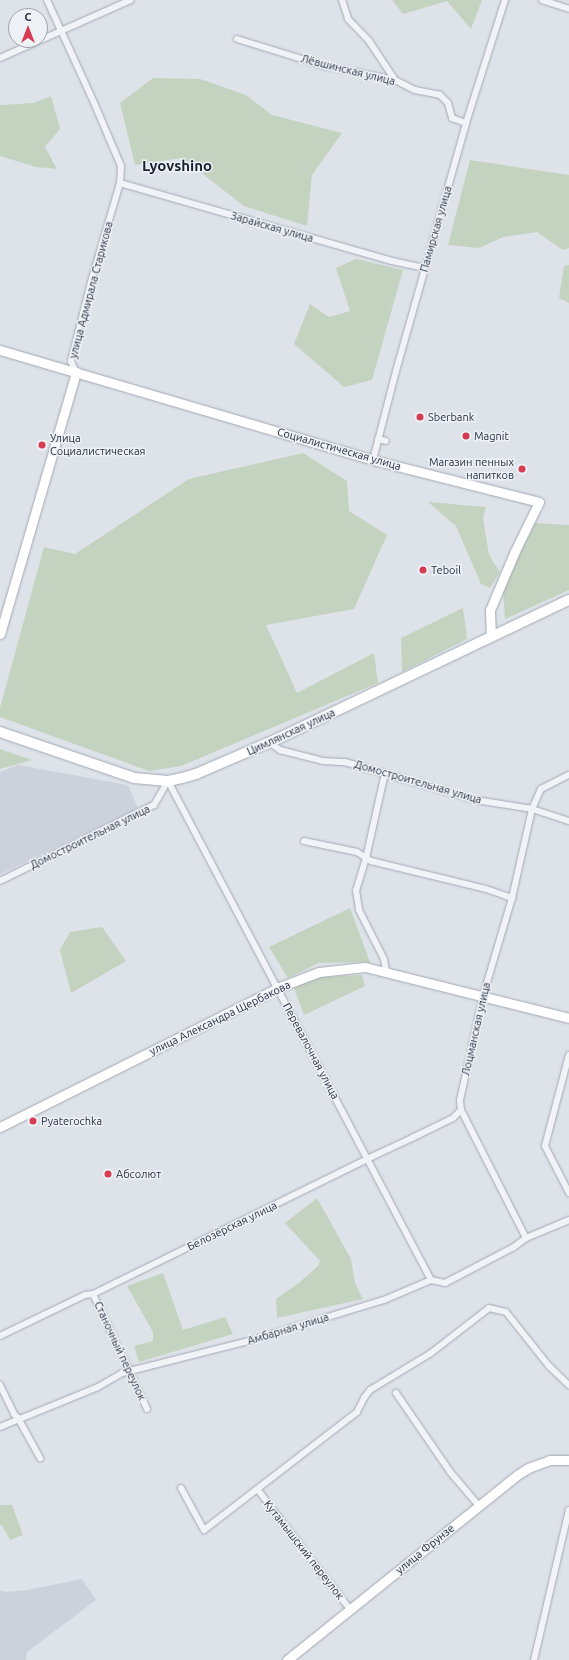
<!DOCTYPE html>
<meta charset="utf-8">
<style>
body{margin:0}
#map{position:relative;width:569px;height:1660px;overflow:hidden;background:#dee2e9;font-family:Ubuntu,sans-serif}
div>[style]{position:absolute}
.built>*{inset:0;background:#ccd1db}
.green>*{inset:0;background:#c4d3bf}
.roads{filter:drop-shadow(0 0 1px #a3a9b3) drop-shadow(0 0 1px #a3a9b3)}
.street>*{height:6px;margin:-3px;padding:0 3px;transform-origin:3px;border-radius:3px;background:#f1f3f7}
.secondary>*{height:9px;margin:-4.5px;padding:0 4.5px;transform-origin:4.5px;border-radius:4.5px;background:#fff}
.primary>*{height:10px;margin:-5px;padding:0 5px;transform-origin:5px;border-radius:5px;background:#fff}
.dots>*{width:11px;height:11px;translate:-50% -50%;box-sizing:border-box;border:2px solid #eef1f6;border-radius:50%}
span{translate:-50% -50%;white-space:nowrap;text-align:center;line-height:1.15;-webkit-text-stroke:3px #eef1f6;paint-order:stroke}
.street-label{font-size:11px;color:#263041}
.poi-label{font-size:11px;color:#263041}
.left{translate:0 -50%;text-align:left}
.right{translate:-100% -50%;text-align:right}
.district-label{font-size:15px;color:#192131;font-weight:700}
.north{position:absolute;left:8px;top:8px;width:40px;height:40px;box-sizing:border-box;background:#eef1f6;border:1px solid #9ea4ae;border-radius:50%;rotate:0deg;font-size:11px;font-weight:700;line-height:16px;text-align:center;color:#263041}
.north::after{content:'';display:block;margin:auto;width:14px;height:18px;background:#d63b52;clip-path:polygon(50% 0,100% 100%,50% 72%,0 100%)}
</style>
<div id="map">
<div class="built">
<i style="clip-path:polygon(18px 765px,128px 785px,138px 809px,0 874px,0 772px)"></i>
<i style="clip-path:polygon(82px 1579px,96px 1600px,27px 1652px,26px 1660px,0 1660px,0 1591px,8px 1592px,27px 1590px)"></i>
</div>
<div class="green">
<i style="clip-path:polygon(392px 0,482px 0,471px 29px,447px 1px,403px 14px)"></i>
<i style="clip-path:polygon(153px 78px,200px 79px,246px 95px,272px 115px,342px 133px,312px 175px,307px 226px,244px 206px,182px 158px,135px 165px,120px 103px)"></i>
<i style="clip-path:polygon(51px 96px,60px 129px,45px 147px,57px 169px,36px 167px,0 156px,0 105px,34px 103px)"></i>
<i style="clip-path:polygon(470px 160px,569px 175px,569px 248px,563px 250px,537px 232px,503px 237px,479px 248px,448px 245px)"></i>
<i style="clip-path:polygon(356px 259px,403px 270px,372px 380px,344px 387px,294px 344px,310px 304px,329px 317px,350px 311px,336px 268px)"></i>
<i style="clip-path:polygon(569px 265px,569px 303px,559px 298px,564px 266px)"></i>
<i style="clip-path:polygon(303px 453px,347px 481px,349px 511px,387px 535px,354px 609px,266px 625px,297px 693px,374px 653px,378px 683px,181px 766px,149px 771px,0 717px,0 708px,44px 547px,75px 554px,189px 479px)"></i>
<i style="clip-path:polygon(428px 502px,486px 507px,483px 518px,489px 555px,500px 572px,490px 588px,481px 584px,456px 526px)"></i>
<i style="clip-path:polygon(534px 523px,569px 525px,569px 590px,505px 619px,503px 591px)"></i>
<i style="clip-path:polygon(463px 608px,467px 639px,402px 672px,401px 638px)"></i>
<i style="clip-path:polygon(0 749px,32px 760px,0 769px)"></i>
<i style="clip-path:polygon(350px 908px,370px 962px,319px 963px,288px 978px,269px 947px)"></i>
<i style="clip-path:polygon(102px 927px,126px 961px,71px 993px,60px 950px,70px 932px)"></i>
<i style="clip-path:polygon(362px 975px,365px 986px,304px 1015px,294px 988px,321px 977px)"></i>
<i style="clip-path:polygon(317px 1198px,351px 1259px,355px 1283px,363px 1299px,277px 1318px,276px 1299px,300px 1282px,318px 1266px,320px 1261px,285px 1223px)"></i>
<i style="clip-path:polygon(163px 1273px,183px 1330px,225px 1317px,233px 1334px,139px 1362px,134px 1346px,153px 1341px,153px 1332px,127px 1286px)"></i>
<i style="clip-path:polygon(0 1505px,12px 1505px,23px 1535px,10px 1540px,2px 1525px,0 1526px)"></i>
</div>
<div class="roads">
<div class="street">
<i style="left:47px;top:0;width:115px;rotate:65.4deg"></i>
<i style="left:95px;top:105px;width:66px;rotate:66.9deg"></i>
<i style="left:121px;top:166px;width:17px;rotate:93deg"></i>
<i style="left:120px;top:183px;width:99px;rotate:106.4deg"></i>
<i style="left:92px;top:278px;width:86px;rotate:104.2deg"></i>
<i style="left:71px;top:361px;width:12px;rotate:66deg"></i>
<i style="left:342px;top:0;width:20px;rotate:72deg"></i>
<i style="left:348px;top:19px;width:30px;rotate:46deg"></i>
<i style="left:369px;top:41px;width:47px;rotate:56.3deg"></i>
<i style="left:542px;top:0;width:28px;rotate:18deg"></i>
<i style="left:237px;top:39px;width:92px;rotate:17.1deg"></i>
<i style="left:325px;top:66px;width:71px;rotate:11.3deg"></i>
<i style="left:395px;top:80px;width:22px;rotate:27deg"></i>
<i style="left:415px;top:90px;width:25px;rotate:11deg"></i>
<i style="left:440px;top:95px;width:11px;rotate:45deg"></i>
<i style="left:448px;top:103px;width:16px;rotate:75deg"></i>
<i style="left:452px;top:118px;width:15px;rotate:20deg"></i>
<i style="left:0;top:58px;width:143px;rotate:-23.9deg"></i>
<i style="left:120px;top:183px;width:283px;rotate:16deg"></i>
<i style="left:392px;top:261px;width:34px;rotate:12deg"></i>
<i style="left:378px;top:439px;width:8px;rotate:14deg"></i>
<i style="left:373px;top:460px;width:92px;rotate:-75.5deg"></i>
<i style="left:396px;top:371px;width:258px;rotate:-74.2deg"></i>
<i style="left:466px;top:123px;width:129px;rotate:-72.4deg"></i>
<i style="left:269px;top:742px;width:14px;rotate:36deg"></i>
<i style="left:280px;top:750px;width:44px;rotate:14.3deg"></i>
<i style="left:323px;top:761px;width:22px;rotate:3deg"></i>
<i style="left:345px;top:762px;width:136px;rotate:16.2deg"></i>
<i style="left:476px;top:800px;width:57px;rotate:9.1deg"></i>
<i style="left:532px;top:809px;width:39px;rotate:18deg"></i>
<i style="left:385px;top:773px;width:87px;rotate:102.6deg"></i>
<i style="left:366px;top:858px;width:34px;rotate:107deg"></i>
<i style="left:356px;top:890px;width:20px;rotate:81deg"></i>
<i style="left:359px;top:910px;width:55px;rotate:63deg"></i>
<i style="left:384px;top:959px;width:13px;rotate:81deg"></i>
<i style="left:168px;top:781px;width:564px;rotate:62.21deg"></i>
<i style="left:304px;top:841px;width:54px;rotate:11.7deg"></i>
<i style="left:357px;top:852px;width:17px;rotate:33deg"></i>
<i style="left:371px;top:861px;width:118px;rotate:13.7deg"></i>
<i style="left:486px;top:889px;width:28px;rotate:19deg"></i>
<i style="left:0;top:881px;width:172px;rotate:-26.3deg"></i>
<i style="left:154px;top:805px;width:28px;rotate:-60deg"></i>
<i style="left:569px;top:1055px;width:94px;rotate:104.8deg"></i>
<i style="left:545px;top:1146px;width:53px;rotate:62.9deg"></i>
<i style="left:526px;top:1238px;width:144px;rotate:-116.9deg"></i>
<i style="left:461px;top:1110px;width:10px;rotate:-96deg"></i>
<i style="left:460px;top:1100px;width:107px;rotate:-77.5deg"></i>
<i style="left:483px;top:996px;width:102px;rotate:-73.5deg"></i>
<i style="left:512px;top:898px;width:91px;rotate:-77.3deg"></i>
<i style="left:532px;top:809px;width:22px;rotate:-66deg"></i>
<i style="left:541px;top:789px;width:31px;rotate:-27deg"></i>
<i style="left:93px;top:1294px;width:127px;rotate:64.8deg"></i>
<i style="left:0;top:1336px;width:94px;rotate:-25.8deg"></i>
<i style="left:85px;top:1295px;width:8px;rotate:-7deg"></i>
<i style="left:93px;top:1294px;width:305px;rotate:-26.2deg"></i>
<i style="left:367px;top:1159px;width:50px;rotate:-25deg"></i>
<i style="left:412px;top:1138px;width:46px;rotate:-26deg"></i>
<i style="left:453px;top:1118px;width:11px;rotate:-45deg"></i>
<i style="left:0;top:1385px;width:32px;rotate:64deg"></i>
<i style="left:14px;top:1414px;width:6px;rotate:45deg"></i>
<i style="left:18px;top:1418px;width:46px;rotate:61.2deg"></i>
<i style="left:396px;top:1393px;width:97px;rotate:55.5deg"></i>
<i style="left:451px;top:1473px;width:43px;rotate:49.7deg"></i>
<i style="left:0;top:1427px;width:106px;rotate:-22.2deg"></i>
<i style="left:98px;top:1387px;width:28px;rotate:-30deg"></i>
<i style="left:122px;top:1373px;width:134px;rotate:-14.2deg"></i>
<i style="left:252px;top:1340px;width:138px;rotate:-16.9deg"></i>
<i style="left:384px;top:1300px;width:51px;rotate:-23.1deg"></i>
<i style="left:431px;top:1280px;width:14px;rotate:12deg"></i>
<i style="left:445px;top:1283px;width:78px;rotate:-27.6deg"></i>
<i style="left:514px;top:1247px;width:15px;rotate:-37deg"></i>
<i style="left:526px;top:1238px;width:47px;rotate:-22.7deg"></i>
<i style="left:181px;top:1488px;width:48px;rotate:61.3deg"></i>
<i style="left:204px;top:1530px;width:193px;rotate:-37.6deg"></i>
<i style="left:357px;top:1412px;width:16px;rotate:-63deg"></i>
<i style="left:364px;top:1398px;width:10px;rotate:-53deg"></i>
<i style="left:370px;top:1390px;width:71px;rotate:-31.2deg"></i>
<i style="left:431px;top:1353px;width:73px;rotate:-37.8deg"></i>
<i style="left:489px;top:1308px;width:17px;rotate:13deg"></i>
<i style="left:506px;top:1312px;width:69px;rotate:51.5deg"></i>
<i style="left:549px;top:1366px;width:28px;rotate:44deg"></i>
<i style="left:258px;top:1490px;width:104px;rotate:52.8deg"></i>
<i style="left:321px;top:1573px;width:46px;rotate:51.1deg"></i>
<i style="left:534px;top:1660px;width:154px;rotate:-76.9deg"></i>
</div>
<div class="secondary">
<i style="left:0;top:350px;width:389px;rotate:16.4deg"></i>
<i style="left:373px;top:460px;width:171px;rotate:14.2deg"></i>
<i style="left:539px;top:502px;width:55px;rotate:116.1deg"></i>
<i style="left:515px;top:551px;width:64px;rotate:113deg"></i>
<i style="left:490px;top:610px;width:27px;rotate:88deg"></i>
<i style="left:0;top:634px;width:273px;rotate:-73.8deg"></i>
<i style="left:0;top:1127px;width:310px;rotate:-26.6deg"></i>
<i style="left:277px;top:988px;width:45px;rotate:-20.9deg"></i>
<i style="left:319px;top:972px;width:46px;rotate:-6.2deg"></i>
<i style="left:365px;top:967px;width:210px;rotate:14deg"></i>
<i style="left:287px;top:1660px;width:295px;rotate:-38.8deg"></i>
<i style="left:517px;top:1475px;width:13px;rotate:-32deg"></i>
<i style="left:528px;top:1468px;width:23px;rotate:-20deg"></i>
<i style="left:550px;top:1460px;width:19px"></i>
</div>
<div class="primary">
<i style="left:0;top:732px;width:142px;rotate:18.9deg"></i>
<i style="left:134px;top:778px;width:34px;rotate:5deg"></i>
<i style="left:168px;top:781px;width:14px;rotate:-12deg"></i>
<i style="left:182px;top:778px;width:15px;rotate:-16deg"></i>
<i style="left:196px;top:774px;width:88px;rotate:-23.4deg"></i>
<i style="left:277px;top:739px;width:323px;rotate:-25.5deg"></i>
</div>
</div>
<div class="dots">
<i style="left:420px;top:417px;background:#d63b52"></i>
<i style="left:466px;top:436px;background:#d63b52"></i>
<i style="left:42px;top:445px;background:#d63b52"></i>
<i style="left:522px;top:469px;background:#d63b52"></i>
<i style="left:423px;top:570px;background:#d63b52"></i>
<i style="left:33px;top:1121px;background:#d63b52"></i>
<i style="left:108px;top:1174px;background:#d63b52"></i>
</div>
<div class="street-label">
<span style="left:348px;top:70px;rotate:14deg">Лёвшинская улица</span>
<span style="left:272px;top:227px;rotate:16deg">Зарайская улица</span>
<span style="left:436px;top:229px;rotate:-74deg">Памирская улица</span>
<span style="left:91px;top:290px;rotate:-75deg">улица Адмирала Старикова</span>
<span style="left:339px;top:449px;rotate:16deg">Социалистическая улица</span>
<span style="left:291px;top:732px;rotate:-25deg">Цимлянская улица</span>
<span style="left:418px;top:782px;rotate:16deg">Домостроительная улица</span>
<span style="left:90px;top:837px;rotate:-26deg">Домостроительная улица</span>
<span style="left:220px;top:1018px;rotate:-26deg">улица Александра Щербакова</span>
<span style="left:476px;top:1029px;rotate:-77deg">Лоцманская улица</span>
<span style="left:311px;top:1051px;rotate:62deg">Перевалочная улица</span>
<span style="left:232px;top:1226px;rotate:-26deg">Белозёрская улица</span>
<span style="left:288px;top:1329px;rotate:-17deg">Амбарная улица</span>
<span style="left:120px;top:1351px;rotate:65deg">Станочный переулок</span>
<span style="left:425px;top:1549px;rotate:-39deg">улица Фрунзе</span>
<span style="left:304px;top:1550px;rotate:52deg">Кутамышский переулок</span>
</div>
<div class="poi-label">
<span class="left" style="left:428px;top:417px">Sberbank</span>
<span class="left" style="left:474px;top:436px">Magnit</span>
<span class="left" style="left:50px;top:445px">Улица<br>Социалистическая</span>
<span class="right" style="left:514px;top:469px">Магазин пенных<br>напитков</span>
<span class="left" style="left:431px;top:570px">Teboil</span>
<span class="left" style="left:41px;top:1121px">Pyaterochka</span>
<span class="left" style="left:116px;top:1174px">Абсолют</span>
</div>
<div class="district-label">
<span style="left:177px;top:166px">Lyovshino</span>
</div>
<div class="north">С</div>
</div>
